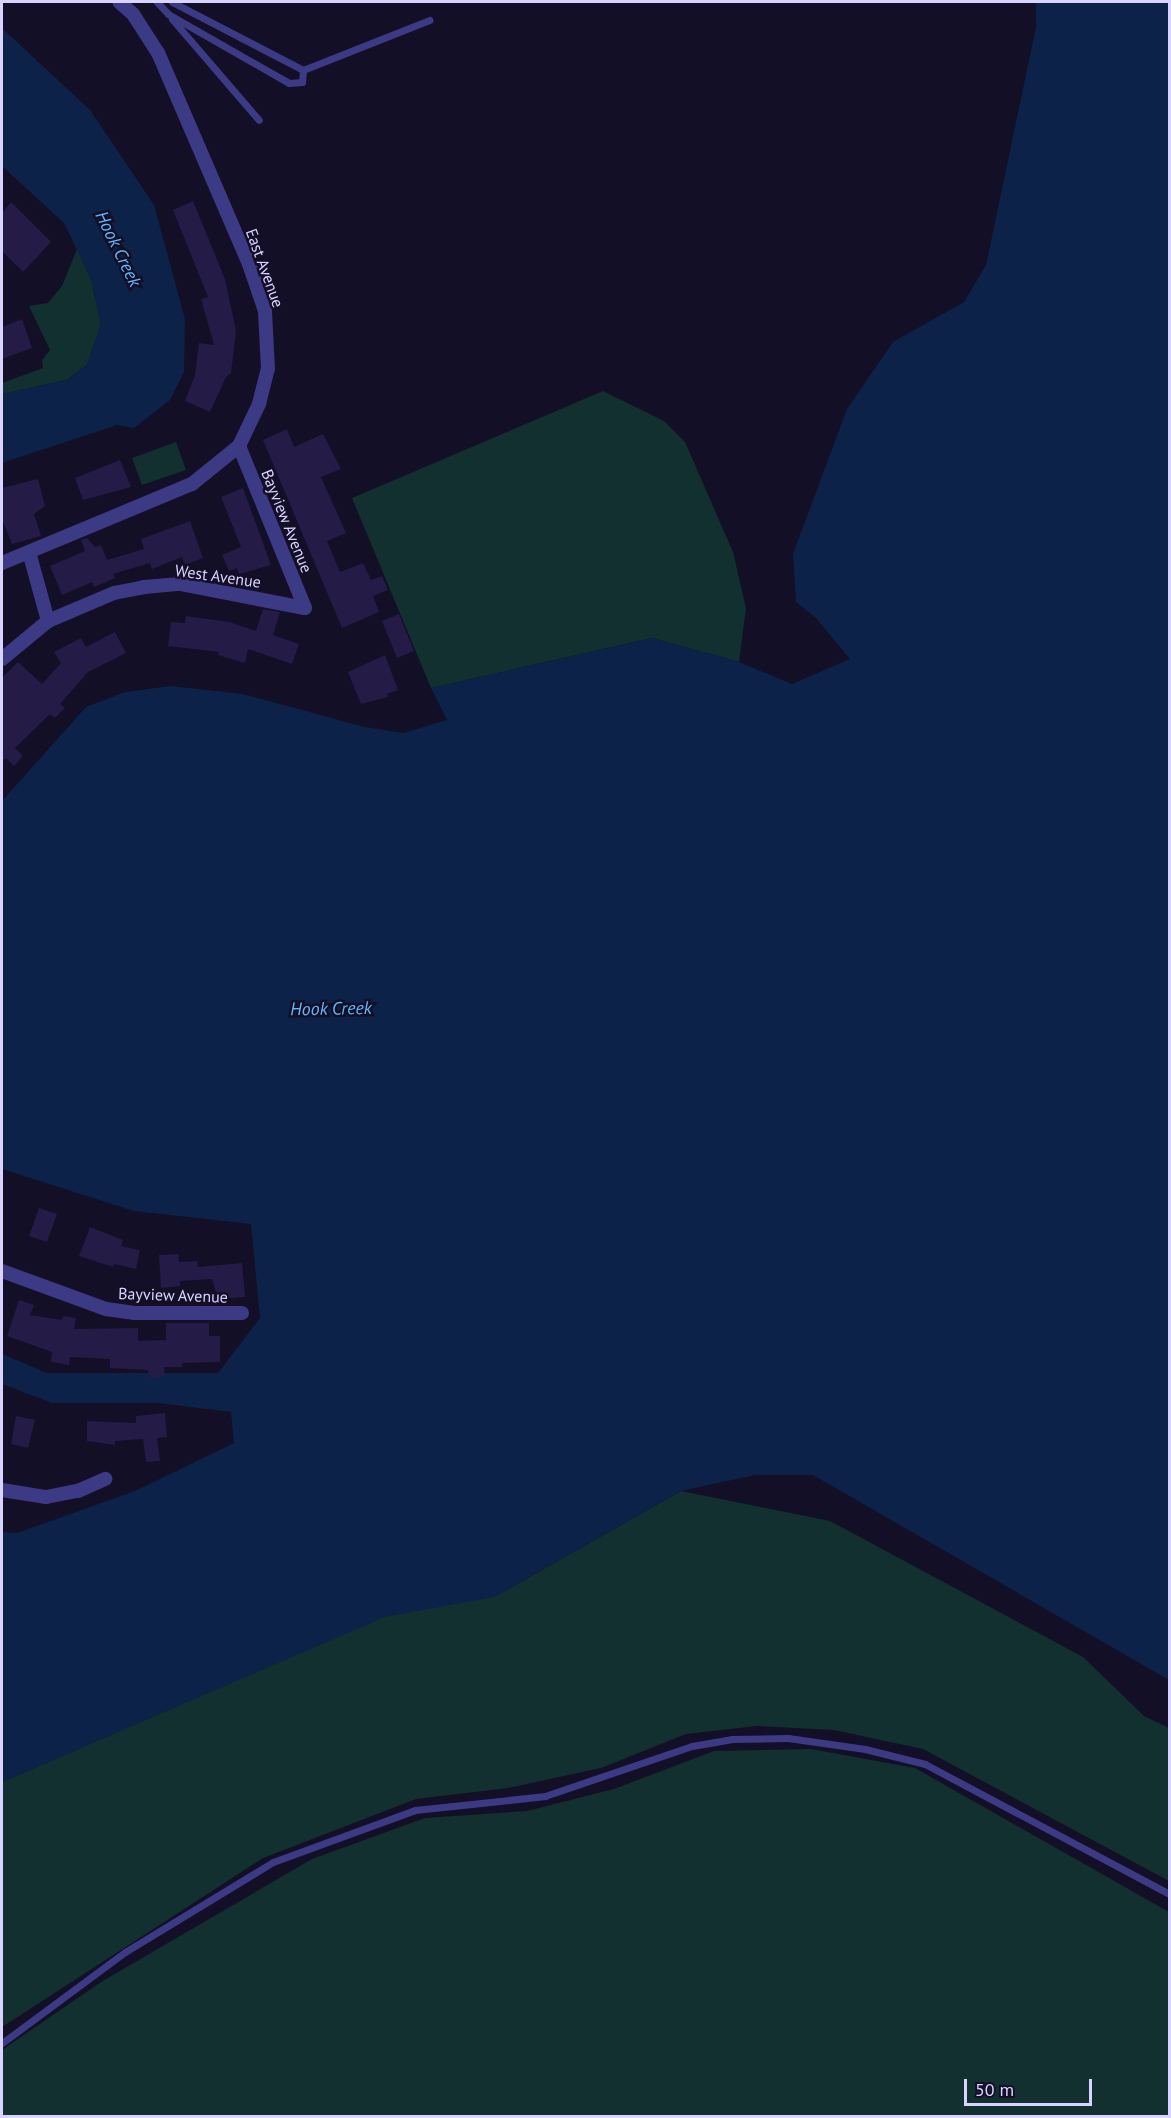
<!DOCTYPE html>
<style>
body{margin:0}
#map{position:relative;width:1171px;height:2118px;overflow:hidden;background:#130f26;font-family:"PT Sans",sans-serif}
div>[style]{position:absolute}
.green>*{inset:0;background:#12302f}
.water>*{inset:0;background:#0c2248}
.building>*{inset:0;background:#241b47}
.lane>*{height:7px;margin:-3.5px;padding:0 3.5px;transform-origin:3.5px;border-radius:3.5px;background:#3d3a85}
.street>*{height:14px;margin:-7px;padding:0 7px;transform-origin:7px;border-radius:7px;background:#3d3a85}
span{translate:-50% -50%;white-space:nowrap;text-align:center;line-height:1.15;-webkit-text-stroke:5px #130f26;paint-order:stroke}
.street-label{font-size:16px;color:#d9d4ff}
.water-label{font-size:18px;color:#62b6ff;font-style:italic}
.frame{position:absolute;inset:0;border:3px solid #d9d4ff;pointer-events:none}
.scale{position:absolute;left:964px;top:2079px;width:128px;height:27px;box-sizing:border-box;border:3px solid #d9d4ff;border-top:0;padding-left:8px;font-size:18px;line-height:21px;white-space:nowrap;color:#d9d4ff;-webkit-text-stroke:4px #130f26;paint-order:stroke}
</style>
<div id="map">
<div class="green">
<i style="clip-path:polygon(77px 249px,91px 279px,101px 324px,87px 365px,67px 380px,2px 394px,2px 383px,43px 368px,42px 360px,50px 350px,29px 306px,48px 303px,62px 286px)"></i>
<i style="clip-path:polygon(603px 391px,664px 421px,685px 442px,733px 552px,746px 608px,739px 662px,652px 638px,431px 688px,352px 498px)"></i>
<i style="clip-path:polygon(176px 442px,186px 470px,142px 485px,132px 458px)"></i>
<i style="clip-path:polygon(681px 1491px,830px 1521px,1083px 1657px,1144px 1716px,1169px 1728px,1169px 1881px,923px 1749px,834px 1730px,757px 1726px,686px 1734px,601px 1768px,508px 1788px,416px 1799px,263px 1858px,2px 2027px,2px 1782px,385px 1616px,503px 1592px)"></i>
<i style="clip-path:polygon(811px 1749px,915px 1768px,1169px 1912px,1169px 2116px,2px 2116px,2px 2050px,101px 1982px,312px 1859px,425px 1818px,527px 1811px,614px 1789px,714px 1751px)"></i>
</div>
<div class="water">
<i style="clip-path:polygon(1036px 2px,1169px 2px,1169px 1680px,813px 1475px,755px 1475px,681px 1491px,494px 1597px,385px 1617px,2px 1782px,2px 1532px,17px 1533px,135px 1491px,234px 1443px,231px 1412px,158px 1403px,52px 1403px,2px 1384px,2px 1354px,47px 1373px,218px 1373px,260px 1318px,251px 1224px,134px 1211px,2px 1169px,2px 801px,86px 707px,125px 692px,171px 686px,243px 694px,365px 727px,403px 733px,447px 720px,431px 688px,652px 638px,739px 662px,792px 684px,850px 659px,816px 618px,796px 602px,793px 554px,847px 409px,893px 342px,964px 302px,986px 265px,1036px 27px)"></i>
<i style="clip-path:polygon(2px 28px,90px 110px,154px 205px,185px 319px,184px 372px,170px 400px,134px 428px,117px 425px,2px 463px,2px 394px,68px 380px,87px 365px,101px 324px,91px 279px,64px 223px,2px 166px)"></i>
</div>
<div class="building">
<i style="clip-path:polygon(193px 201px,225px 279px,236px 331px,231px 373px,226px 377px,210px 412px,185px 401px,195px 375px,199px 343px,214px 345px,201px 299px,208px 297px,173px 210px)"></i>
<i style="clip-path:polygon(11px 202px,51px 242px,23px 272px,2px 251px,2px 213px)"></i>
<i style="clip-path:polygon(22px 319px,32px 348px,2px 359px,2px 327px)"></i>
<i style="clip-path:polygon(287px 429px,294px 447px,323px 434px,341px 469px,321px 477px,346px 533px,327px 541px,340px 572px,363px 563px,371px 580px,382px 576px,388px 590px,373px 596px,379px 612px,342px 628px,263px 440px)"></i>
<i style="clip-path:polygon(120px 460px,131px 487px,83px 500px,75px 478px)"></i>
<i style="clip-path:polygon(38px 479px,45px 506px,34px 514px,41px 536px,12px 544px,2px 519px,2px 488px)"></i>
<i style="clip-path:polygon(243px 488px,271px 565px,239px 574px,237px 568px,229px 571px,222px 555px,241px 547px,221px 497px)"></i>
<i style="clip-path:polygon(190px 521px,203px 558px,185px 565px,182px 557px,152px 569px,150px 563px,113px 574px,115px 578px,94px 587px,92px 582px,62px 595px,50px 566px,85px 551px,81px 540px,87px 538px,95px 547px,101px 545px,107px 560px,144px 549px,141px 539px)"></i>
<i style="clip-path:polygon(263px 609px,280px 612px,273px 635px,299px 644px,292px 664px,248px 649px,245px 663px,218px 655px,219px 652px,168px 646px,171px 622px,185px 623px,186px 616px,229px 622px,256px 631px)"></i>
<i style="clip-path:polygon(399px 614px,414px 651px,397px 658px,382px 621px)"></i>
<i style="clip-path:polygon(115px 632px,126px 653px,88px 672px,60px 704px,65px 708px,55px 718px,50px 714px,15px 748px,23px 756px,14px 766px,6px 758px,2px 762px,2px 678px,18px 662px,42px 684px,61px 663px,54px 652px,81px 638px,86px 647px)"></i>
<i style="clip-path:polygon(385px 655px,398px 690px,387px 694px,388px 697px,361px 704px,348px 672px)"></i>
<i style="clip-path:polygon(39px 1208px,57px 1214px,47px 1242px,29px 1236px)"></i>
<i style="clip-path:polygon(90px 1227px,123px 1240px,121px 1246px,140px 1250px,136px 1269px,114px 1264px,113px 1267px,79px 1256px)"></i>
<i style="clip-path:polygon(178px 1254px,179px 1262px,197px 1261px,198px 1267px,242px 1263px,245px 1297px,218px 1299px,212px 1279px,180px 1281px,180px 1286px,161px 1288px,159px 1255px)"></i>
<i style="clip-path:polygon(19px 1300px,34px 1305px,30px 1315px,62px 1320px,63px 1316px,76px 1318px,74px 1329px,138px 1328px,138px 1341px,166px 1340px,166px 1323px,209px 1323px,209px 1336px,220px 1336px,220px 1362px,182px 1363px,182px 1367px,164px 1367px,165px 1377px,149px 1378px,148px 1370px,110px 1368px,110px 1359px,70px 1357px,69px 1365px,51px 1362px,52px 1352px,7px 1336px)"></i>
<i style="clip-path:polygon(165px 1413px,167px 1437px,157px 1438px,160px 1461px,146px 1462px,143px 1439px,115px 1441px,115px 1445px,87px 1441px,87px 1421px,136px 1423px,136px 1416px)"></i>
<i style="clip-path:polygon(16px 1416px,35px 1420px,28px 1448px,11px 1444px)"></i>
</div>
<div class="lane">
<i style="left:157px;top:2px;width:16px;rotate:47deg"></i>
<i style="left:168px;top:14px;width:139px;rotate:29.7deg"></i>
<i style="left:289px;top:83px;width:13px;rotate:-4deg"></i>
<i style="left:302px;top:82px;width:12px;rotate:-85deg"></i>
<i style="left:172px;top:2px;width:148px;rotate:27.4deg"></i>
<i style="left:172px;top:19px;width:133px;rotate:49.3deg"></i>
<i style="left:303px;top:70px;width:136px;rotate:-21.6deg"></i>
<i style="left:2px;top:2043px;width:153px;rotate:-36.5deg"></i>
<i style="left:125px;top:1952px;width:173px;rotate:-31.3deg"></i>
<i style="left:273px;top:1862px;width:151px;rotate:-20.1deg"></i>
<i style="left:415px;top:1810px;width:131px;rotate:-6.1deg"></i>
<i style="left:545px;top:1796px;width:155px;rotate:-18.8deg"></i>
<i style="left:692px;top:1746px;width:41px;rotate:-9.9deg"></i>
<i style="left:732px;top:1739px;width:56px;rotate:-1deg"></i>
<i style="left:788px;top:1738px;width:78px;rotate:8.1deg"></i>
<i style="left:865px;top:1749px;width:62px;rotate:14deg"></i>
<i style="left:925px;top:1764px;width:277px;rotate:28deg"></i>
</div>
<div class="street">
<i style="left:239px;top:446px;width:175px;rotate:67.8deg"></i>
<i style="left:29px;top:552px;width:72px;rotate:74.6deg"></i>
<i style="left:2px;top:563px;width:206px;rotate:-22.6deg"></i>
<i style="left:192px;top:484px;width:60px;rotate:-39deg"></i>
<i style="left:239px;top:446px;width:47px;rotate:-64.5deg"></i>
<i style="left:259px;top:404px;width:36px;rotate:-76deg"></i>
<i style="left:268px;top:369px;width:58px;rotate:-93deg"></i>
<i style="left:265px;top:311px;width:50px;rotate:-108.8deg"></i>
<i style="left:249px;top:264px;width:230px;rotate:-113.3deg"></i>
<i style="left:158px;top:53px;width:46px;rotate:-122.7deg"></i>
<i style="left:133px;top:14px;width:18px;rotate:-139deg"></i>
<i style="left:2px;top:659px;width:60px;rotate:-39.6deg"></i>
<i style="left:48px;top:621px;width:72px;rotate:-23deg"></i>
<i style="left:114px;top:593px;width:31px;rotate:-11deg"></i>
<i style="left:144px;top:587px;width:36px;rotate:-5deg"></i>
<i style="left:180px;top:584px;width:127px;rotate:10.9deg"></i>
<i style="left:2px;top:1271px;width:111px;rotate:20.1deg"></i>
<i style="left:106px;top:1309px;width:29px;rotate:8deg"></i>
<i style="left:135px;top:1313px;width:107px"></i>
<i style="left:2px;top:1490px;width:45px;rotate:9deg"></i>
<i style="left:46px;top:1497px;width:33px;rotate:-11deg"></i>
<i style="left:78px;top:1491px;width:30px;rotate:-24deg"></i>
</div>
<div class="street-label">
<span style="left:265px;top:268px;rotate:70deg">East Avenue</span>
<span style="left:287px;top:521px;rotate:68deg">Bayview Avenue</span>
<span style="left:218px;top:576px;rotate:8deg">West Avenue</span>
<span style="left:173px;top:1295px;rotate:2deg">Bayview Avenue</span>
</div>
<div class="water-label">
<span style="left:118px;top:249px;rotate:64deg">Hook Creek</span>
<span style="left:331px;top:1009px;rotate:-1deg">Hook Creek</span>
</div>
<div class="frame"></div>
<div class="scale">50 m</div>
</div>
